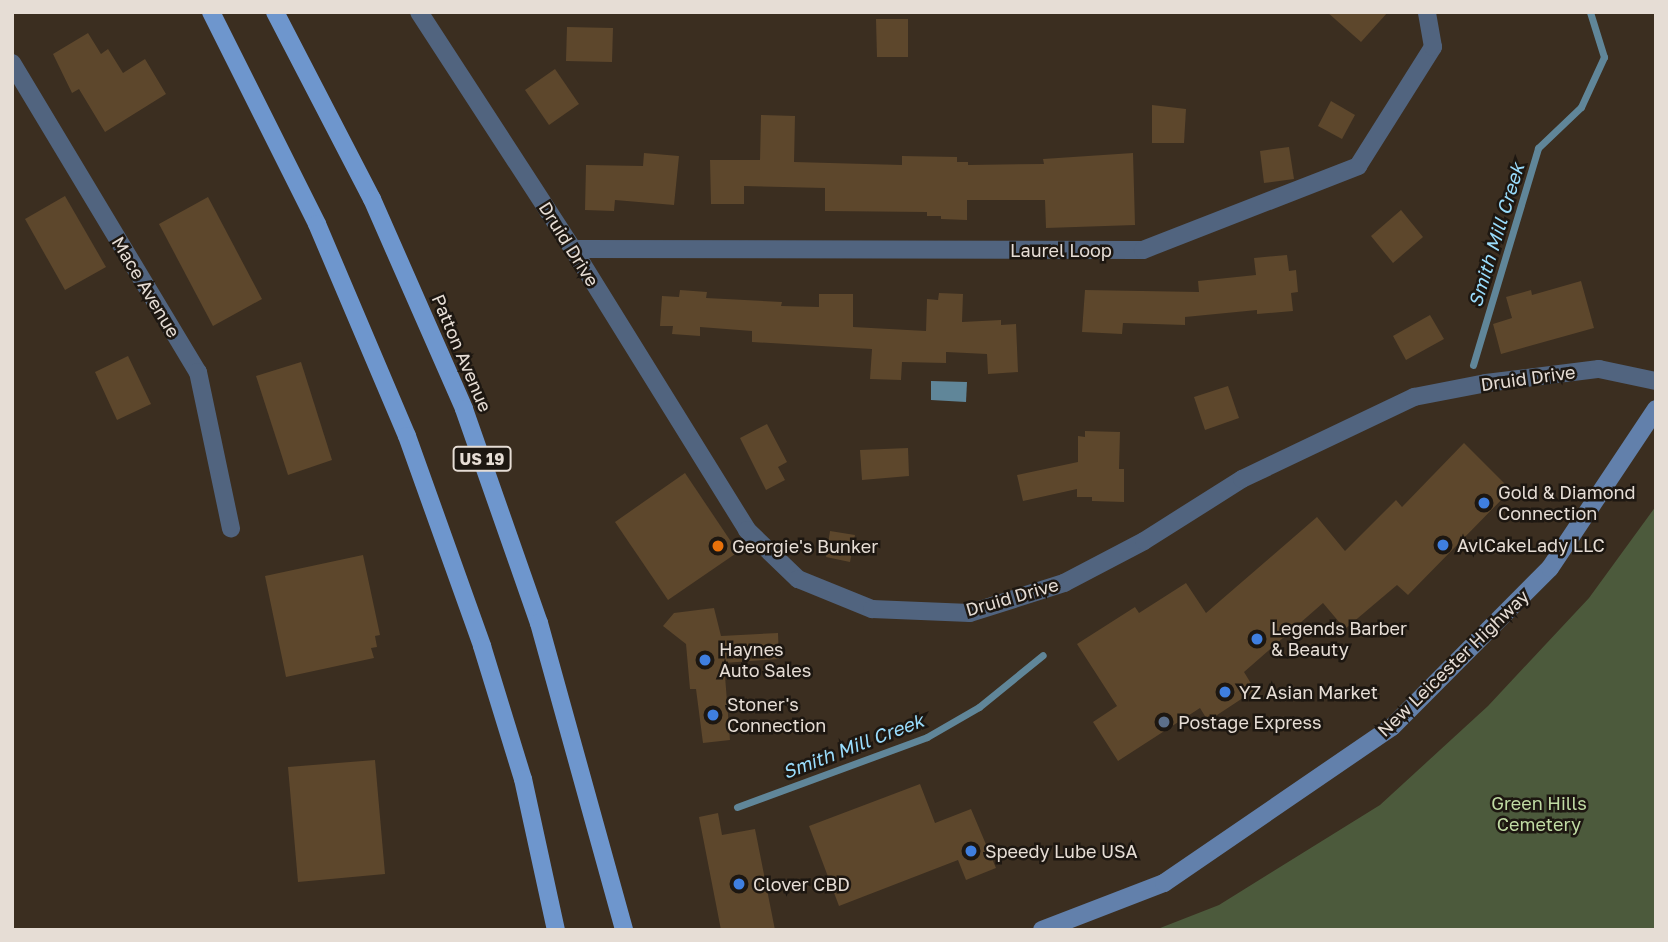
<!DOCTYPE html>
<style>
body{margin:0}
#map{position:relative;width:1668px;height:942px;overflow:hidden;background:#3b2e20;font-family:"Golos Text",sans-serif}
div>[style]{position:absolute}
.green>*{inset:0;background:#4c5a3c}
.water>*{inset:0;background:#608699}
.stream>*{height:7px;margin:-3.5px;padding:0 3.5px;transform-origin:3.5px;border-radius:3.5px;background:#608699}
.building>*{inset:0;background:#5d472c}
.street>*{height:18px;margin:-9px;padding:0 9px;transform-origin:9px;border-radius:9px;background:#51647f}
.secondary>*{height:18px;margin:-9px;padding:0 9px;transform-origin:9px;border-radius:9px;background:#6280ab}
.primary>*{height:18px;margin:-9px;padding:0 9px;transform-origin:9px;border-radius:9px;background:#6e96cd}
.dots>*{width:19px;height:19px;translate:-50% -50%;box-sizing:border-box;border:4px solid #1d1711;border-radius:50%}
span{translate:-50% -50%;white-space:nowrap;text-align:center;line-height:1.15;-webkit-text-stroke:5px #1d1711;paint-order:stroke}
.shield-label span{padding:2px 5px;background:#1d1711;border:2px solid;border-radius:5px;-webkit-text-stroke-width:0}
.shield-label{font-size:16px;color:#e6ddd5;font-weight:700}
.street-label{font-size:18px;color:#e6ddd5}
.poi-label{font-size:18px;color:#e6ddd5}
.left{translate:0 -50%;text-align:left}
.park-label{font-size:18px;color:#c1dca4}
.water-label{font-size:19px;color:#99dcfc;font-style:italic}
.frame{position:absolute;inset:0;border:14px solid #e6ddd5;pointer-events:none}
</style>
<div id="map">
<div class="green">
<i style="clip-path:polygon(1656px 506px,1656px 930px,1155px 930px,1219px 905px,1380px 805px,1488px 706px,1589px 598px)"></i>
</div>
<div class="water">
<i style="clip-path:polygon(931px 381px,967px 382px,966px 402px,931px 400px)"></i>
</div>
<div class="stream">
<i style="left:1473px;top:365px;width:227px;rotate:-73.3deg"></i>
<i style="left:1538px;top:148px;width:59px;rotate:-43.6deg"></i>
<i style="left:1581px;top:107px;width:55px;rotate:-65.3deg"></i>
<i style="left:1604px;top:57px;width:47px;rotate:-107.3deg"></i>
<i style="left:737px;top:807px;width:202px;rotate:-20.2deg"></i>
<i style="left:927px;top:737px;width:60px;rotate:-30deg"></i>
<i style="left:979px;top:707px;width:82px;rotate:-39.1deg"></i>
</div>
<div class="building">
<i style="clip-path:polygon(1327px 12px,1388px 12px,1361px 42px)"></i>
<i style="clip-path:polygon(876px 19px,908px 19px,908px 57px,877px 57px)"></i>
<i style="clip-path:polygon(567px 27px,613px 28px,612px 62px,566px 61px)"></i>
<i style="clip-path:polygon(88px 33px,101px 54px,108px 49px,123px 73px,145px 59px,166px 94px,105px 132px,79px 89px,72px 93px,53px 54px)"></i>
<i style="clip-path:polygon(555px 69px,579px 104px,549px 125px,525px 90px)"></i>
<i style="clip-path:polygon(1331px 101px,1355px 115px,1342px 139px,1318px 126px)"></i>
<i style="clip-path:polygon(1152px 105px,1186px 109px,1184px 143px,1152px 143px)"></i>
<i style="clip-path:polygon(761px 115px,795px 116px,794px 162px,902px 165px,902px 156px,957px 157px,957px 162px,968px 162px,968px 165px,1044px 164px,1043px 159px,1133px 153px,1135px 225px,1046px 228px,1045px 200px,967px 200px,967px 220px,941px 219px,941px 216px,927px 216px,927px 212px,825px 211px,825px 188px,744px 186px,744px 204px,711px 204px,710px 160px,760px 160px)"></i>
<i style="clip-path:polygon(1289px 147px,1294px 179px,1264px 183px,1260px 151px)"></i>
<i style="clip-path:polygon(644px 153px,679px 156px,674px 205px,615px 200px,614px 211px,585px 210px,586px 165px,643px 166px)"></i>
<i style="clip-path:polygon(65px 196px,106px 267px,65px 290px,25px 219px)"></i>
<i style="clip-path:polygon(208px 197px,262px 299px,213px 326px,159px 224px)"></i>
<i style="clip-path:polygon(1401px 210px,1423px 237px,1393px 263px,1371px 236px)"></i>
<i style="clip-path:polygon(1287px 255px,1289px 271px,1296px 270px,1298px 292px,1291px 293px,1293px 311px,1257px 314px,1257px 310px,1185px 317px,1185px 325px,1123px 323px,1122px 334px,1082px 332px,1085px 290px,1199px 292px,1198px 281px,1256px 275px,1254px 258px)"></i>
<i style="clip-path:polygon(1581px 281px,1594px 328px,1501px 354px,1493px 324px,1512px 318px,1506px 297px,1531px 290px,1532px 295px)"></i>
<i style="clip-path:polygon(680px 290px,707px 292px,706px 298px,782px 302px,781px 306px,819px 307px,819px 294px,853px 294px,853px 327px,926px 331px,927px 299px,938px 300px,939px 293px,963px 294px,962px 322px,1001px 320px,1001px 325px,1016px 324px,1018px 372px,988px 374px,987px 354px,946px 352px,946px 363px,902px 362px,901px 380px,870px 379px,872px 349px,752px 342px,752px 331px,700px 327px,700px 336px,672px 334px,673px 326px,660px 326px,662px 296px,679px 297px)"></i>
<i style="clip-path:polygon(1430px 315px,1444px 339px,1406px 360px,1393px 336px)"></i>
<i style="clip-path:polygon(128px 356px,151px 404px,117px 420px,95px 372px)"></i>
<i style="clip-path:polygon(301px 362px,332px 460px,288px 475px,256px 376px)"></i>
<i style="clip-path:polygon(1228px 386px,1239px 418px,1205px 430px,1194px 397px)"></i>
<i style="clip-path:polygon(767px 424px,787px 462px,778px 467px,785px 480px,766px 490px,740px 438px)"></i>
<i style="clip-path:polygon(1085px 431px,1120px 432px,1119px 469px,1124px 469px,1124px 502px,1092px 501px,1092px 497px,1077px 497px,1077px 489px,1023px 501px,1017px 475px,1078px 462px,1078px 436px,1085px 437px)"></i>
<i style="clip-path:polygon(1464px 443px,1511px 490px,1408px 595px,1397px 585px,1345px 629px,1323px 603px,1244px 672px,1255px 690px,1208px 721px,1200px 708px,1118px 761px,1093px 722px,1117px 706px,1077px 644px,1135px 607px,1139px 613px,1186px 583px,1206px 613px,1317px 517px,1345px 551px,1396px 500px,1402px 507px)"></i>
<i style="clip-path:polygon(908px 448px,909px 476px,862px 480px,860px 450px)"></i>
<i style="clip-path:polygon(685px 473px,738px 552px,668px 600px,615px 522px)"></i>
<i style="clip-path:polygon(830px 531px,855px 535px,850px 562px,826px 557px)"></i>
<i style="clip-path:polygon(363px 555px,380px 635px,375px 636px,377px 647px,371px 648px,374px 658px,286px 677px,265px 576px)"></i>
<i style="clip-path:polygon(714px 608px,721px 636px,778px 633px,779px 659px,724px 663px,730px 740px,703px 743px,696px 689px,690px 689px,686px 644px,663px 626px,674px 613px)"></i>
<i style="clip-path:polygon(375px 760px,385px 874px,298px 882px,288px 767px)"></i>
<i style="clip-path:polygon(920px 784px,935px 823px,971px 809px,996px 868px,966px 880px,958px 860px,839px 906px,809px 826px)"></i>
<i style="clip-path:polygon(718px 813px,722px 835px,755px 829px,775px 930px,721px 930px,699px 817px)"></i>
</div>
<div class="street">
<i style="left:419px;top:12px;width:283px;rotate:57deg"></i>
<i style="left:573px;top:249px;width:331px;rotate:58.2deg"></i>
<i style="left:747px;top:530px;width:71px;rotate:43.9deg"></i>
<i style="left:798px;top:579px;width:80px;rotate:22.1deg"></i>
<i style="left:872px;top:609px;width:98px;rotate:2.3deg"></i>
<i style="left:970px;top:613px;width:99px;rotate:-17.7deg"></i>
<i style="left:1064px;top:583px;width:90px;rotate:-27.7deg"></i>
<i style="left:1144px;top:541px;width:116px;rotate:-32.3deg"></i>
<i style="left:1242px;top:479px;width:191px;rotate:-25.5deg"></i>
<i style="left:1414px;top:397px;width:73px;rotate:-11deg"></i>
<i style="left:1486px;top:383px;width:114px;rotate:-7.1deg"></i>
<i style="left:1599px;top:369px;width:58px;rotate:11.9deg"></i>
<i style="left:12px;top:63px;width:361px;rotate:59deg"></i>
<i style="left:198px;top:372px;width:160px;rotate:78.1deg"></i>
<i style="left:573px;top:249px;width:570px;rotate:0.1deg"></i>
<i style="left:1143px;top:250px;width:231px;rotate:-21.3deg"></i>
<i style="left:1358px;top:166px;width:141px;rotate:-57.8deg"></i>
<i style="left:1433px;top:47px;width:36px;rotate:-100deg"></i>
</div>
<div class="secondary">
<i style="left:1042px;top:930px;width:131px;rotate:-21.1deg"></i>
<i style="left:1164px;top:883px;width:276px;rotate:-34.4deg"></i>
<i style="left:1392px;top:727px;width:224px;rotate:-45.2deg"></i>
<i style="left:1550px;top:568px;width:191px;rotate:-56.3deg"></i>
</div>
<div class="primary">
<i style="left:211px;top:12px;width:237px;rotate:63.4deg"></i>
<i style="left:317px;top:224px;width:230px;rotate:67deg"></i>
<i style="left:407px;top:436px;width:223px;rotate:70.3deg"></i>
<i style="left:482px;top:646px;width:139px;rotate:72.9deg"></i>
<i style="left:523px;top:779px;width:155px;rotate:77.7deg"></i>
<i style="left:275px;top:12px;width:211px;rotate:62.6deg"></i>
<i style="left:372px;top:199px;width:229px;rotate:66.3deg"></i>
<i style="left:464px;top:409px;width:227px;rotate:70.7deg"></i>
<i style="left:539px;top:623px;width:319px;rotate:74.5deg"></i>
</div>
<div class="dots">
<i style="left:1484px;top:503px;background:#3f7fe0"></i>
<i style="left:1443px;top:545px;background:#3f7fe0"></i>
<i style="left:718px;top:546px;background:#e8710a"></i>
<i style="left:1257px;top:639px;background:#3f7fe0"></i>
<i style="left:705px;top:660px;background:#3f7fe0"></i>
<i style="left:1225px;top:692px;background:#3f7fe0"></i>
<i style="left:713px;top:715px;background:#3f7fe0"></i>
<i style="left:1164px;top:722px;background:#5c6f8a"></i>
<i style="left:971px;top:851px;background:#3f7fe0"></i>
<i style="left:739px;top:884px;background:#3f7fe0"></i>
</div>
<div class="shield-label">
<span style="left:482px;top:459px">US 19</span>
</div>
<div class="street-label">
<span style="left:569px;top:244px;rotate:58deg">Druid Drive</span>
<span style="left:1061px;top:250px">Laurel Loop</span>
<span style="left:146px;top:287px;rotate:59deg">Mace Avenue</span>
<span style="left:462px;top:353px;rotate:67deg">Patton Avenue</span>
<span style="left:1528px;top:378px;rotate:-8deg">Druid Drive</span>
<span style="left:1012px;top:597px;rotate:-16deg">Druid Drive</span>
<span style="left:1453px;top:663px;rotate:-44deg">New Leicester Highway</span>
</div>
<div class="poi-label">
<span class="left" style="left:1498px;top:503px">Gold &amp; Diamond<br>Connection</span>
<span class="left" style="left:1457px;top:545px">AvlCakeLady LLC</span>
<span class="left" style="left:732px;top:546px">Georgie's Bunker</span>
<span class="left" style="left:1271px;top:639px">Legends Barber<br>&amp; Beauty</span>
<span class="left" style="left:719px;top:660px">Haynes<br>Auto Sales</span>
<span class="left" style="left:1239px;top:692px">YZ Asian Market</span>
<span class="left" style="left:727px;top:715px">Stoner's<br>Connection</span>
<span class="left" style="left:1178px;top:722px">Postage Express</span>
<span class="left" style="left:985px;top:851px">Speedy Lube USA</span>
<span class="left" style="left:753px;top:884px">Clover CBD</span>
</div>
<div class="park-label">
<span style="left:1539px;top:814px">Green Hills<br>Cemetery</span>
</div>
<div class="water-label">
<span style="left:1496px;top:235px;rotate:-73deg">Smith Mill Creek</span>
<span style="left:853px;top:746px;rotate:-21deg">Smith Mill Creek</span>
</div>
<div class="frame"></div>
</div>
